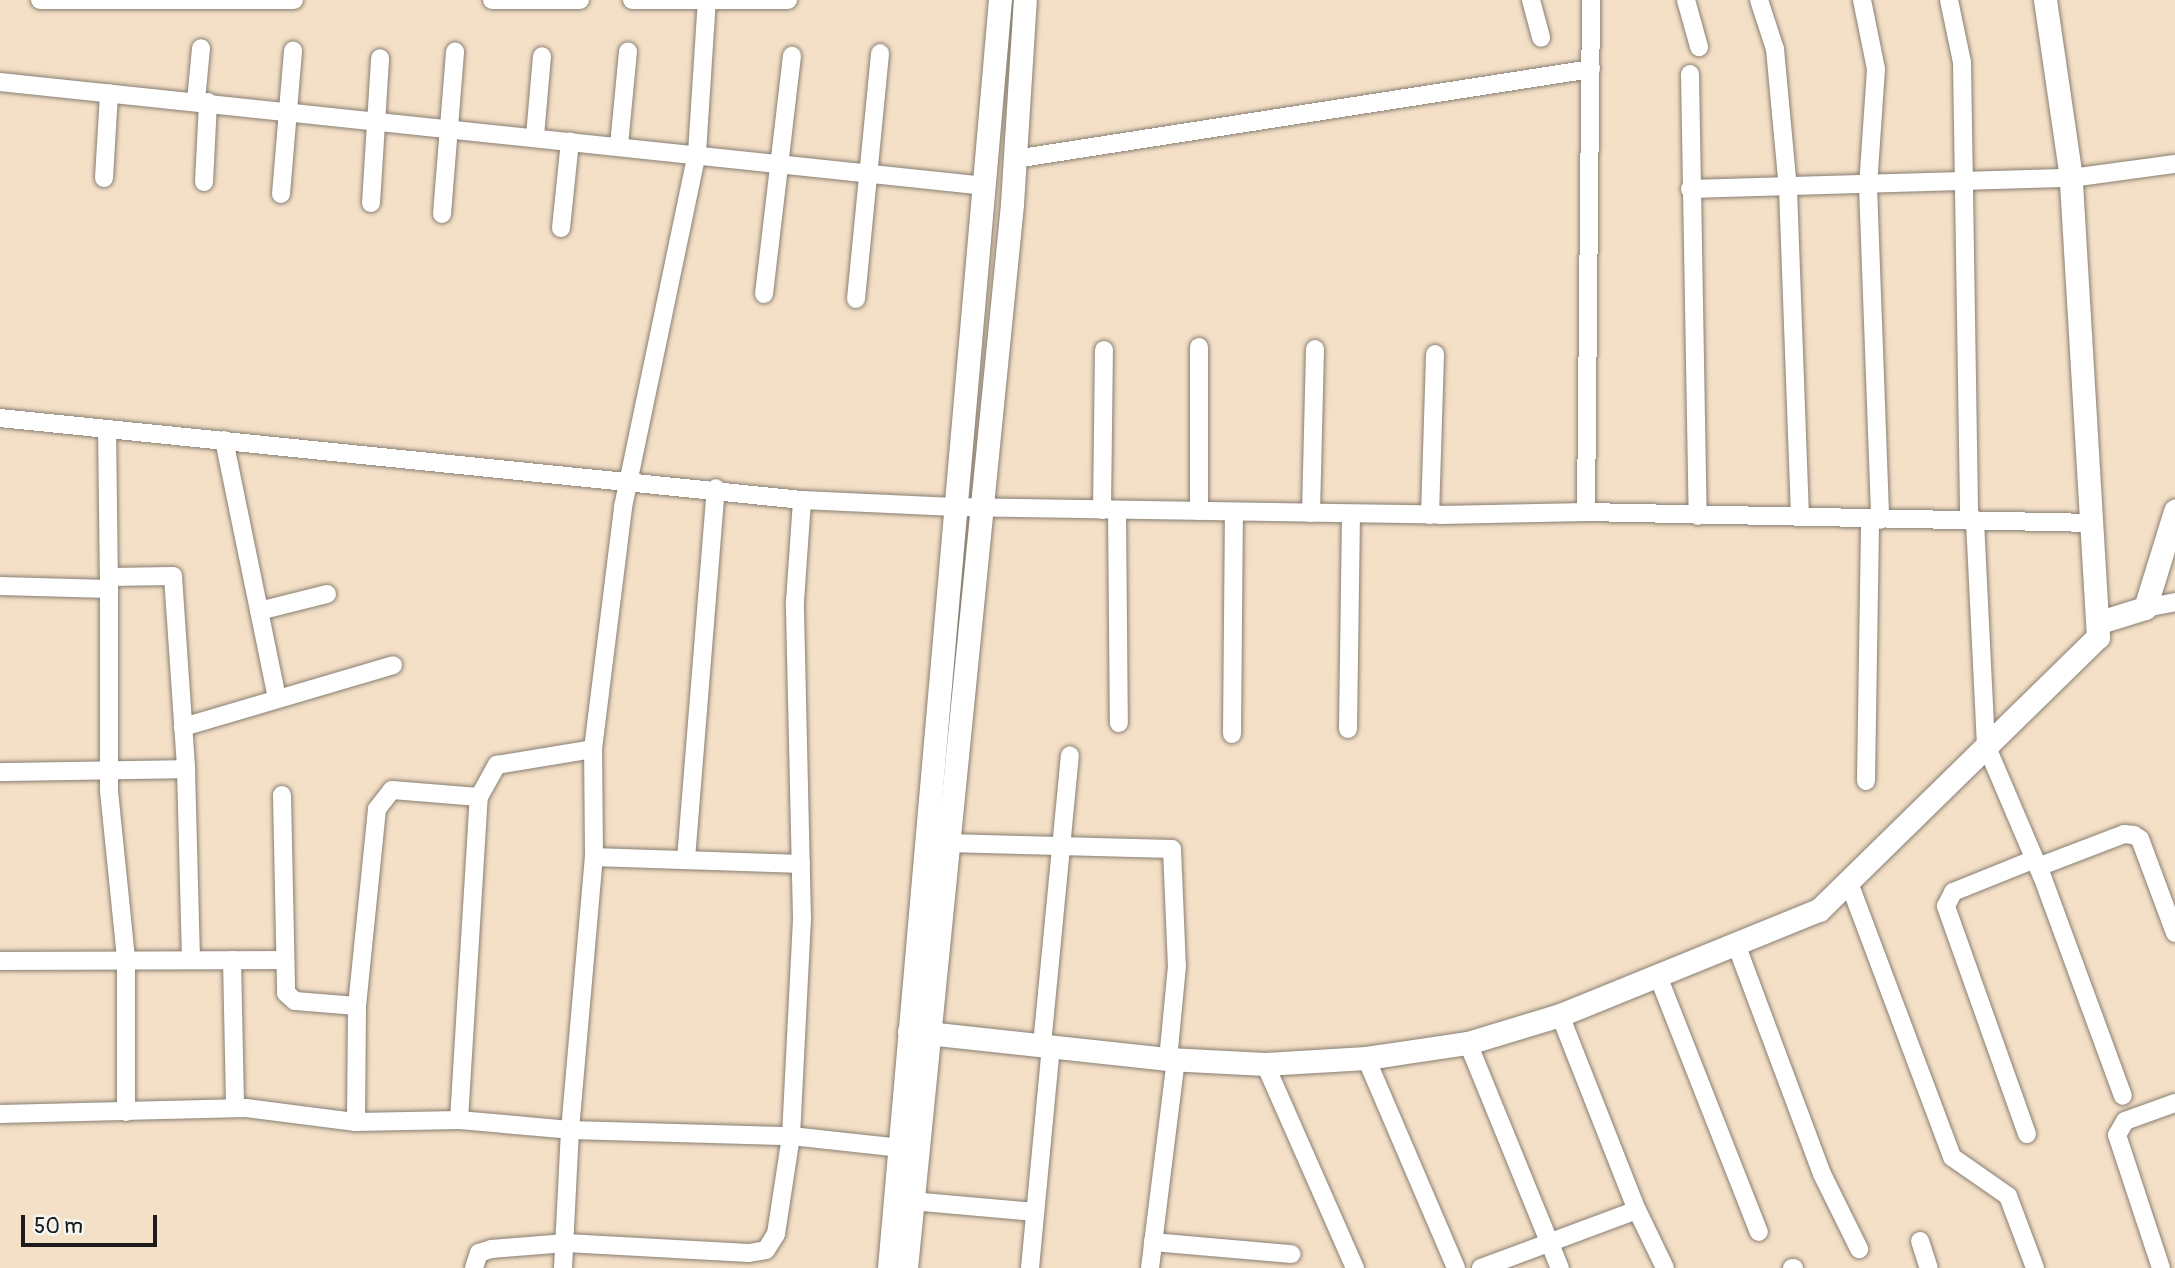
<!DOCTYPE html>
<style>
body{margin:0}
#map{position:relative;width:2175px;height:1268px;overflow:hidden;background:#f4e0c7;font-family:Pangolin,sans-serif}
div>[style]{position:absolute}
.roads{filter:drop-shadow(0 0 2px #887e72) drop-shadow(0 0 2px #887e72)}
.minor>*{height:18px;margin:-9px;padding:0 9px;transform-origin:9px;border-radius:9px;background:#fff}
.tertiary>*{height:23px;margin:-11.5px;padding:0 11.5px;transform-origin:11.5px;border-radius:11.5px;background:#fff}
span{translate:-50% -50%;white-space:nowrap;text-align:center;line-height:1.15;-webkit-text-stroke:7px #f6f6f2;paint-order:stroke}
.scale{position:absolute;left:21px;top:1215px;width:136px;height:32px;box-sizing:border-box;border:4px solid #1c1c1c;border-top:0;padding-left:9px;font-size:21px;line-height:24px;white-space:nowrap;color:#1c1c1c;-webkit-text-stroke:5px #f6f6f2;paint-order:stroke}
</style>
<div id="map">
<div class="roads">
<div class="minor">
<i style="left:40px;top:0;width:254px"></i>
<i style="left:492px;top:0;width:88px"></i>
<i style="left:632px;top:0;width:156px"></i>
<i style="left:1531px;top:0;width:39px;rotate:75deg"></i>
<i style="left:1686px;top:0;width:49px;rotate:74.5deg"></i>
<i style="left:1759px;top:0;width:52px;rotate:71.9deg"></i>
<i style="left:1775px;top:49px;width:141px;rotate:84.7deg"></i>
<i style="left:1788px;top:189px;width:327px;rotate:87.9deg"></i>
<i style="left:1862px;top:0;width:70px;rotate:78.5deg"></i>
<i style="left:1876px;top:69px;width:117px;rotate:93.9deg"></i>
<i style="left:1868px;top:186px;width:334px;rotate:87.9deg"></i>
<i style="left:1949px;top:0;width:63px;rotate:78.2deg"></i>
<i style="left:1962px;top:62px;width:459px;rotate:89.1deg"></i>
<i style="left:1690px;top:74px;width:442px;rotate:89deg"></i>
<i style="left:0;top:82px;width:991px;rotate:6.02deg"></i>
<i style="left:196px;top:101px;width:53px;rotate:-84.6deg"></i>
<i style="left:535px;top:136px;width:80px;rotate:-85deg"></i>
<i style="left:619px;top:145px;width:94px;rotate:-84.5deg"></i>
<i style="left:1015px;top:159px;width:583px;rotate:-8.88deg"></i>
<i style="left:104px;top:178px;width:85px;rotate:-86.6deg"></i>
<i style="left:204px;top:182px;width:80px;rotate:-87.1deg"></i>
<i style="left:1690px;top:189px;width:381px;rotate:-1.7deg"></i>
<i style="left:2071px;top:178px;width:105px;rotate:-7.7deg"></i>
<i style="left:281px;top:194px;width:144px;rotate:-85.2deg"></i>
<i style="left:371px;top:203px;width:145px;rotate:-86.4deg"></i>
<i style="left:442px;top:214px;width:163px;rotate:-85.4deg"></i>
<i style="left:561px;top:228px;width:87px;rotate:-84.1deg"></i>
<i style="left:764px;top:294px;width:240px;rotate:-83.3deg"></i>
<i style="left:856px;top:299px;width:247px;rotate:-84.4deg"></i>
<i style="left:1199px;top:347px;width:164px;rotate:90deg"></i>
<i style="left:0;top:418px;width:806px;rotate:5.84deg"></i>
<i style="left:802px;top:500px;width:153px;rotate:2.6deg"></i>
<i style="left:955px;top:507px;width:485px;rotate:0.9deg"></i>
<i style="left:1440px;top:515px;width:146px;rotate:-1.2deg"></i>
<i style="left:1586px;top:512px;width:508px;rotate:1.24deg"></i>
<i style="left:224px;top:440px;width:264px;rotate:78.4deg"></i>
<i style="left:1102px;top:510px;width:160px;rotate:-89.3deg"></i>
<i style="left:1117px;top:510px;width:213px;rotate:89.5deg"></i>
<i style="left:1586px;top:512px;width:512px;rotate:-89.44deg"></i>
<i style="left:1311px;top:513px;width:164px;rotate:-88.6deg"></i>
<i style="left:1430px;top:515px;width:161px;rotate:-88.2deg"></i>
<i style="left:1975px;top:521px;width:224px;rotate:87.2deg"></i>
<i style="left:1986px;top:745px;width:142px;rotate:66.9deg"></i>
<i style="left:2042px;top:876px;width:234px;rotate:69.8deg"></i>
<i style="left:109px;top:577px;width:64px;rotate:-0.9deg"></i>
<i style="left:173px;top:576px;width:193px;rotate:86.1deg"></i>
<i style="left:0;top:586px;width:109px;rotate:1.6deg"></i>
<i style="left:109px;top:589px;width:160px;rotate:-90.7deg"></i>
<i style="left:109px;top:589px;width:202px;rotate:90deg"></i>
<i style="left:109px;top:791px;width:168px;rotate:84.2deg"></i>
<i style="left:126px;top:958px;width:154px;rotate:90deg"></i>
<i style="left:2145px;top:608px;width:31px;rotate:-11deg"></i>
<i style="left:259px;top:611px;width:70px;rotate:-14deg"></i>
<i style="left:183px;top:727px;width:219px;rotate:-16.4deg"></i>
<i style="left:1348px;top:729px;width:215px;rotate:-89.2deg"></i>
<i style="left:1232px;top:734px;width:222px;rotate:-89.5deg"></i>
<i style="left:0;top:772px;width:186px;rotate:-0.9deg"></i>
<i style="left:186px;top:769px;width:190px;rotate:88.5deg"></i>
<i style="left:1866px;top:781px;width:261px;rotate:-89.1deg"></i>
<i style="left:282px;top:795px;width:198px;rotate:88.8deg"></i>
<i style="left:286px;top:993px;width:12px;rotate:42deg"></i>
<i style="left:295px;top:1001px;width:62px;rotate:4.6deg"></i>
<i style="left:946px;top:843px;width:226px;rotate:1.5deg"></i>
<i style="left:1172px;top:849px;width:117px;rotate:87.6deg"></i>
<i style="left:1177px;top:966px;width:93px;rotate:95.5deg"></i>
<i style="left:594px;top:857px;width:207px;rotate:1.9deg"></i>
<i style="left:686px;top:859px;width:372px;rotate:-85.4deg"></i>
<i style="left:2038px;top:867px;width:92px;rotate:-21deg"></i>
<i style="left:2124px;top:834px;width:10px;rotate:6deg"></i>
<i style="left:2134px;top:835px;width:7px;rotate:34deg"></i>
<i style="left:2140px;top:839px;width:100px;rotate:69.6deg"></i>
<i style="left:1848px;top:880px;width:296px;rotate:69.4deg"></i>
<i style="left:1952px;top:1157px;width:68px;rotate:34.9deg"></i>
<i style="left:2008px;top:1196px;width:77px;rotate:69.4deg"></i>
<i style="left:1736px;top:944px;width:246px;rotate:69.5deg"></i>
<i style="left:1822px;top:1174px;width:84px;rotate:63.7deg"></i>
<i style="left:232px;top:960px;width:148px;rotate:88.8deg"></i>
<i style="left:0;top:961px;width:285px;rotate:-0.2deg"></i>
<i style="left:1658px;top:976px;width:275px;rotate:68.5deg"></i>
<i style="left:1560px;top:1015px;width:210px;rotate:68.5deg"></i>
<i style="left:1637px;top:1210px;width:64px;rotate:64.2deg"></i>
<i style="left:1468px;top:1043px;width:243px;rotate:67.8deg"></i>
<i style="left:1042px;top:1045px;width:291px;rotate:-84.5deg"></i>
<i style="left:1366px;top:1058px;width:228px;rotate:66.8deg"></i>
<i style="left:1265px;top:1064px;width:223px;rotate:66.2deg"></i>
<i style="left:0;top:1114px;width:246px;rotate:-1.4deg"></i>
<i style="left:246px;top:1108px;width:111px;rotate:7.3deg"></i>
<i style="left:356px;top:1122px;width:103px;rotate:-1.1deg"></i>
<i style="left:459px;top:1120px;width:111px;rotate:5.1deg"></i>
<i style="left:570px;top:1130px;width:221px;rotate:1.6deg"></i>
<i style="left:791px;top:1136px;width:120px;rotate:6.2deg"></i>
<i style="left:459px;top:1120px;width:324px;rotate:-86.5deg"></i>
<i style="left:479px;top:797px;width:37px;rotate:-61deg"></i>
<i style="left:497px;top:765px;width:97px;rotate:-9.5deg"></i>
<i style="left:356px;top:1122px;width:116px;rotate:-89.5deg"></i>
<i style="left:357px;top:1006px;width:198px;rotate:-84.2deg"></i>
<i style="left:377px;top:809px;width:24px;rotate:-52deg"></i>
<i style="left:392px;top:790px;width:87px;rotate:4.6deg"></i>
<i style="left:2027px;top:1134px;width:242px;rotate:-109.6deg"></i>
<i style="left:1946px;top:906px;width:16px;rotate:-63deg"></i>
<i style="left:1953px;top:892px;width:88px;rotate:-21.9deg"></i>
<i style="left:912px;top:1201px;width:123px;rotate:5.1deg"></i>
<i style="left:1920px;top:1241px;width:28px;rotate:72deg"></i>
<i style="left:1153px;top:1242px;width:139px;rotate:5deg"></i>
<i style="left:474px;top:1268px;width:16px;rotate:-72deg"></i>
<i style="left:479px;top:1253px;width:13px;rotate:-18deg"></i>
<i style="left:491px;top:1249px;width:75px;rotate:-4.6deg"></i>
<i style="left:566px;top:1243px;width:183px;rotate:3.1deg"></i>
<i style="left:749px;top:1253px;width:17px;rotate:-10deg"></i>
<i style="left:766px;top:1250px;width:19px;rotate:-58deg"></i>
<i style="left:776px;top:1234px;width:99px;rotate:-81.3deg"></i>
<i style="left:791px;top:1136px;width:217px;rotate:-87.1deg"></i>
<i style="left:802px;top:919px;width:318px;rotate:-91.3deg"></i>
<i style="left:795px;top:601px;width:101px;rotate:-86deg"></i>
<i style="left:563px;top:1268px;width:138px;rotate:-87.1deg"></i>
<i style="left:570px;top:1130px;width:274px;rotate:-85deg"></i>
<i style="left:594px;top:857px;width:108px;rotate:-90.5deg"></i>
<i style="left:593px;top:749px;width:244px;rotate:-82.9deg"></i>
<i style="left:623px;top:507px;width:362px;rotate:-78.2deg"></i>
<i style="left:697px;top:153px;width:153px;rotate:-86.3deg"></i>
<i style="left:1030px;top:1268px;width:223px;rotate:-84.6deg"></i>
<i style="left:1150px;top:1268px;width:211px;rotate:-82.9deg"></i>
<i style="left:1481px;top:1268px;width:166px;rotate:-20.4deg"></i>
<i style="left:1792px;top:1268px;width:2px"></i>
<i style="left:2161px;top:1268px;width:140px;rotate:-108.3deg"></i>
<i style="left:2117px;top:1135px;width:16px;rotate:-60deg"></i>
<i style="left:2125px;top:1121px;width:53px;rotate:-19.8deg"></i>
</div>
<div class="tertiary">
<i style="left:2100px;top:622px;width:47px;rotate:-17.3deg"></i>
<i style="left:2145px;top:608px;width:102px;rotate:-72.8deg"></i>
<i style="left:909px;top:1031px;width:261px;rotate:6.2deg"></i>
<i style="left:1168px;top:1059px;width:97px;rotate:3deg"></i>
<i style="left:1265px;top:1064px;width:101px;rotate:-3.4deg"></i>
<i style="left:1366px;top:1058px;width:103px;rotate:-8.4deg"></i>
<i style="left:1468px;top:1043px;width:96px;rotate:-16.9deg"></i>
<i style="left:1560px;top:1015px;width:279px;rotate:-22.1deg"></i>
<i style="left:1819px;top:910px;width:390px;rotate:-44.4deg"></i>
<i style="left:2098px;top:637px;width:460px;rotate:-93.4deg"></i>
<i style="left:2071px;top:178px;width:180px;rotate:-98.3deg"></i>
<i style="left:889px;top:1268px;width:1273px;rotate:-85deg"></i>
<i style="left:906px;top:1268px;width:1069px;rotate:-84.31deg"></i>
<i style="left:1012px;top:204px;width:204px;rotate:-86.4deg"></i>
</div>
</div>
<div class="scale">50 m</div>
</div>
